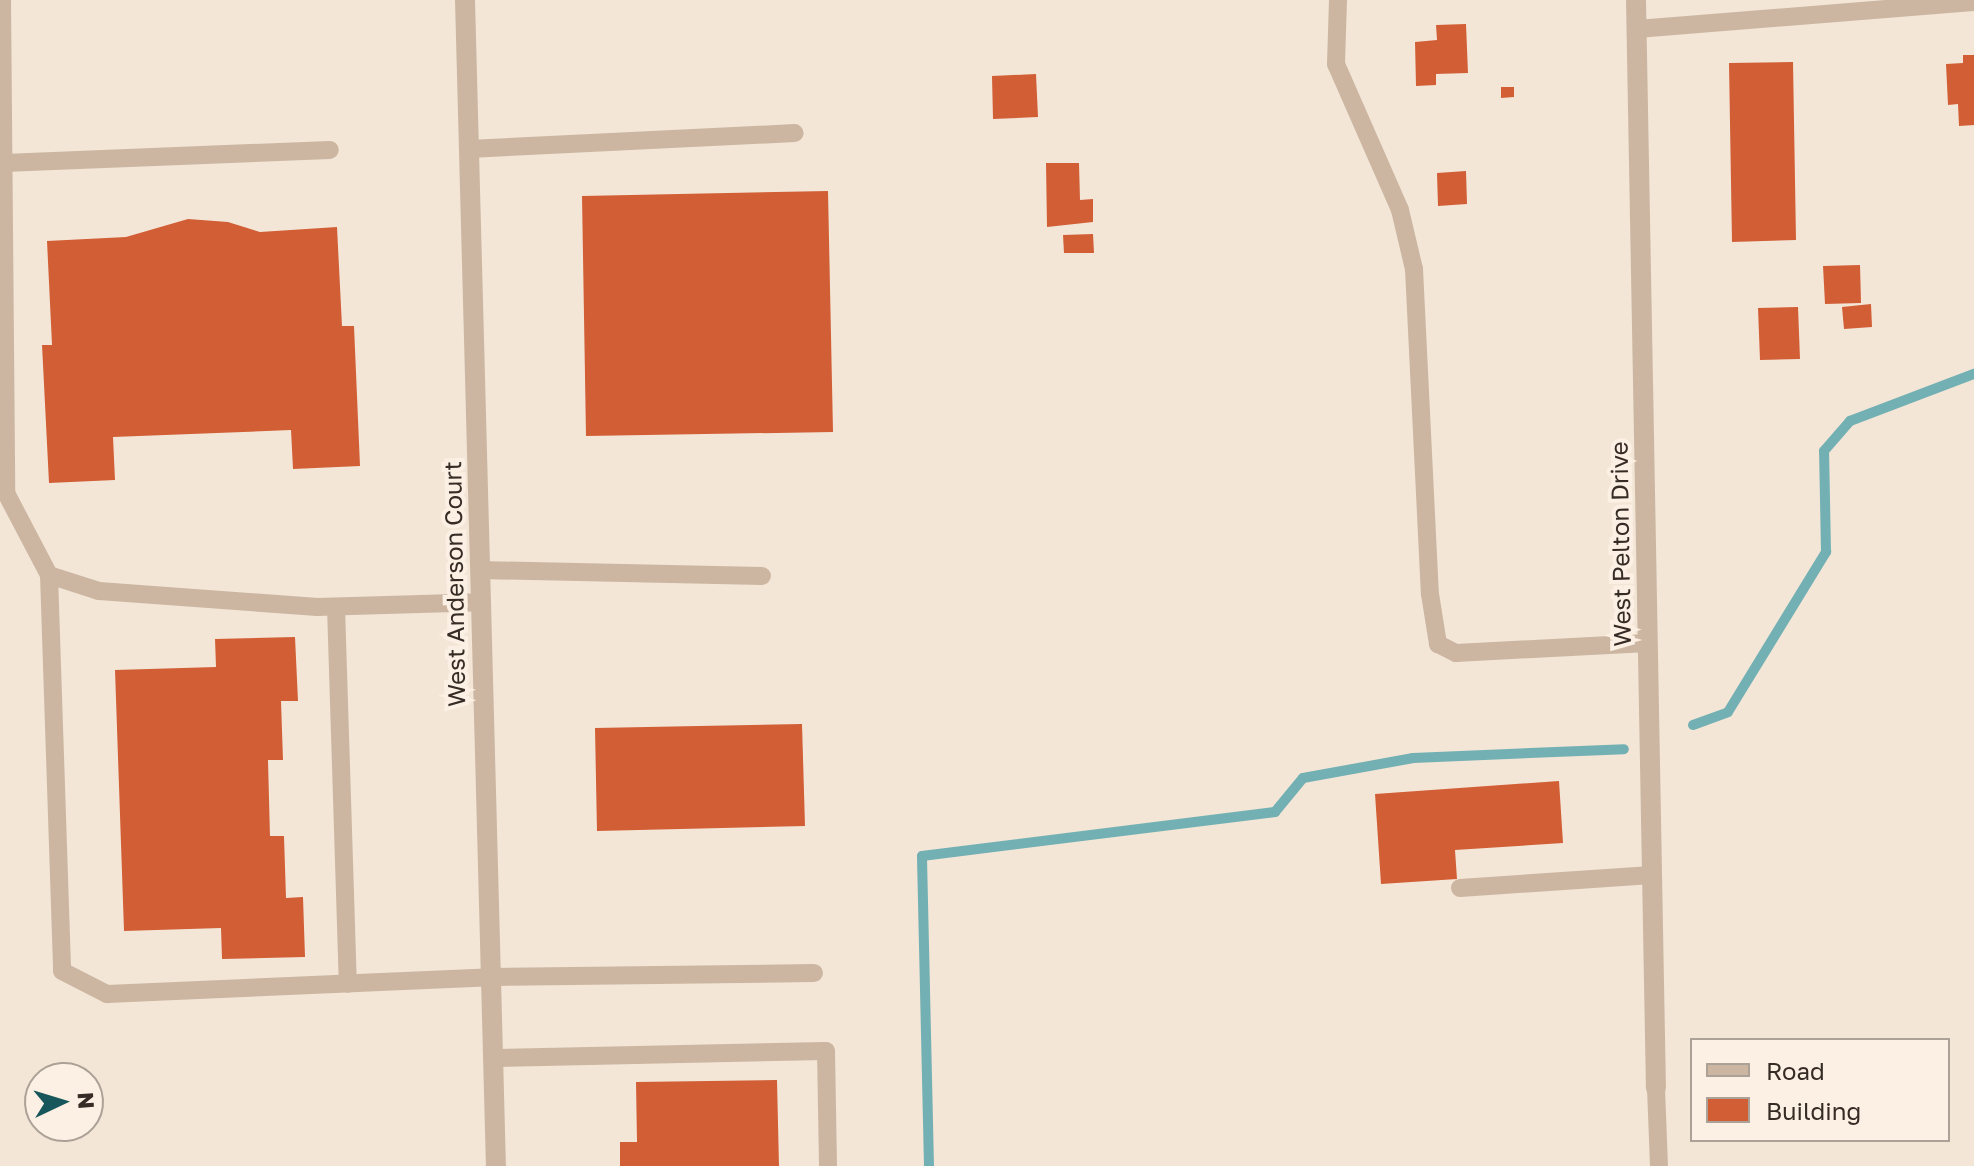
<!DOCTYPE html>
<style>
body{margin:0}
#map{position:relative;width:1974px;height:1166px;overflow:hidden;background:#f3e6d7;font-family:"Golos Text",sans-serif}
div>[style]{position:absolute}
.stream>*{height:10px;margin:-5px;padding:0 5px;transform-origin:5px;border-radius:5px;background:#73b0b3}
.building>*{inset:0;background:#d25e36}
.service>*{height:18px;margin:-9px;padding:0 9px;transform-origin:9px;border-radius:9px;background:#ccb6a2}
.minor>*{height:20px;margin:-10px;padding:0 10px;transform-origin:10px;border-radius:10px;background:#ccb6a2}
span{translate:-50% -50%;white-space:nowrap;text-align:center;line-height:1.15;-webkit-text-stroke:8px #fbf0e3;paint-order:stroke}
.street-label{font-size:24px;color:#362b25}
.legend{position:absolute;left:1690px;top:1038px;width:260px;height:104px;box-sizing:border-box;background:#fbf0e3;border:2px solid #aca197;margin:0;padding:10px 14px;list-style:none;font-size:24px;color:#362b25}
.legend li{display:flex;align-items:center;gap:16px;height:40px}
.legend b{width:40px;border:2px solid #aca197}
.north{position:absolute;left:24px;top:1062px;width:80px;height:80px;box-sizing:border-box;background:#fbf0e3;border:2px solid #aca197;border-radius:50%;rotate:86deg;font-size:22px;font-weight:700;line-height:32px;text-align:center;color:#362b25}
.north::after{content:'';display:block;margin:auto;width:28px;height:36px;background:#17565b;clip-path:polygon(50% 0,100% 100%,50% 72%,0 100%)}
</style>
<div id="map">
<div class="stream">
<i style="left:1693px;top:725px;width:37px;rotate:-20deg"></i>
<i style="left:1728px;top:712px;width:188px;rotate:-58.5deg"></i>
<i style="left:1826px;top:552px;width:101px;rotate:-91.1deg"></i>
<i style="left:1824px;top:451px;width:40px;rotate:-49deg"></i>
<i style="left:1850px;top:421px;width:133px;rotate:-20.8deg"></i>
<i style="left:929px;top:1166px;width:310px;rotate:-91.3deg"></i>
<i style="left:922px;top:856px;width:356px;rotate:-7.1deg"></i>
<i style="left:1275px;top:812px;width:44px;rotate:-50.5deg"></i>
<i style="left:1303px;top:778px;width:112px;rotate:-10.3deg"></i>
<i style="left:1413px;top:758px;width:211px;rotate:-2.4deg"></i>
</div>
<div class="building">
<i style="clip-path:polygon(1466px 24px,1468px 73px,1436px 74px,1436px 85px,1416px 86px,1415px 42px,1437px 40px,1436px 25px)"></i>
<i style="clip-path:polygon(1963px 55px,1974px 55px,1974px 125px,1959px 126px,1958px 104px,1948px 105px,1946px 64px,1963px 63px)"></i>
<i style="clip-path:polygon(1793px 62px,1796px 240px,1732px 242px,1729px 63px)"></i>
<i style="clip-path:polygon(1036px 74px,1038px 117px,993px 119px,992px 76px)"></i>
<i style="clip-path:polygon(1501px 87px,1514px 87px,1514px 97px,1501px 98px)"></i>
<i style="clip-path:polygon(1046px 163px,1079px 163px,1080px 200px,1093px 199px,1093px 222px,1047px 227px)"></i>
<i style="clip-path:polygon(1466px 171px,1467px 204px,1438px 206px,1437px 173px)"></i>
<i style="clip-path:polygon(828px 191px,833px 432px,586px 436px,582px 196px)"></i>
<i style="clip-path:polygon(188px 219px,228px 222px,260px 232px,337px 227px,342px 326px,354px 326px,360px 466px,293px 469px,291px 430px,113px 437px,115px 480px,49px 483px,42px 345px,52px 345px,47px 241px,126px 237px)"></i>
<i style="clip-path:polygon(1093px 234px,1094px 253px,1064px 253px,1063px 235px)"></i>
<i style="clip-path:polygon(1860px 265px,1861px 303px,1825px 304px,1823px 266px)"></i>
<i style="clip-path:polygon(1871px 304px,1872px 327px,1844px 329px,1842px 307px)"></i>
<i style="clip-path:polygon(1798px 307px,1800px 359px,1760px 360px,1758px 308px)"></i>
<i style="clip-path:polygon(295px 637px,298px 701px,281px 701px,283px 760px,268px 760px,270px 836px,284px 836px,286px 898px,303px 897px,305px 957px,222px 959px,221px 928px,124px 931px,115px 670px,216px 667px,215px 639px)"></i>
<i style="clip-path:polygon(802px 724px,805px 826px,597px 831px,595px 728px)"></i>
<i style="clip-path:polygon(1559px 781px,1563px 843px,1455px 850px,1457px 879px,1381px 884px,1375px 794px)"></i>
<i style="clip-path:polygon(777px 1080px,779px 1166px,620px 1166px,620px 1142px,637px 1142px,636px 1082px)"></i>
</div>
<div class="service">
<i style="left:2px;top:0;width:493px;rotate:89.5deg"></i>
<i style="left:6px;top:493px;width:93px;rotate:62.3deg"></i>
<i style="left:49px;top:575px;width:52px;rotate:17.7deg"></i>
<i style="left:99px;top:591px;width:219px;rotate:4.2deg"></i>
<i style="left:317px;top:607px;width:164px;rotate:-1.7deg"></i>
<i style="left:1338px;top:0;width:64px;rotate:91.8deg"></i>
<i style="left:1336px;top:64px;width:159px;rotate:66.3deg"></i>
<i style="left:1400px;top:210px;width:61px;rotate:76.7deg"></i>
<i style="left:1414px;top:269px;width:325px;rotate:87.2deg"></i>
<i style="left:1430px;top:594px;width:51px;rotate:80.9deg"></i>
<i style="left:1438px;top:644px;width:20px;rotate:27deg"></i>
<i style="left:1456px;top:653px;width:192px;rotate:-3deg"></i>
<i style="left:1637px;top:29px;width:338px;rotate:-4.6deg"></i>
<i style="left:469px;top:149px;width:326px;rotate:-2.8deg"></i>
<i style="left:4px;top:163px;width:326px;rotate:-2.3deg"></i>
<i style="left:480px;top:570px;width:282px;rotate:1.2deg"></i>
<i style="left:49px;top:575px;width:396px;rotate:88.1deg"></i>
<i style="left:62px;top:971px;width:51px;rotate:27.1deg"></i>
<i style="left:107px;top:994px;width:384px;rotate:-2.5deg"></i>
<i style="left:491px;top:977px;width:323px;rotate:-0.7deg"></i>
<i style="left:336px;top:607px;width:377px;rotate:88.2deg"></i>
<i style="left:1460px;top:888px;width:192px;rotate:-3.9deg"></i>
<i style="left:493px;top:1058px;width:333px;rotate:-1.2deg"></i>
<i style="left:826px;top:1051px;width:115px;rotate:89deg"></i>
<i style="left:1656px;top:1088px;width:78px;rotate:87.8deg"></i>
</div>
<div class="minor">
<i style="left:465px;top:0;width:1166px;rotate:88.48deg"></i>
<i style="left:1636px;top:0;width:1088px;rotate:88.95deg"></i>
</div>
<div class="street-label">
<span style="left:1620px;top:544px;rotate:-91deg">West Pelton Drive</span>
<span style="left:454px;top:584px;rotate:-91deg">West Anderson Court</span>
</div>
<ul class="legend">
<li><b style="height:10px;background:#ccb6a2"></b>Road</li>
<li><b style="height:22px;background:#d25e36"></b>Building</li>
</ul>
<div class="north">N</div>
</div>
